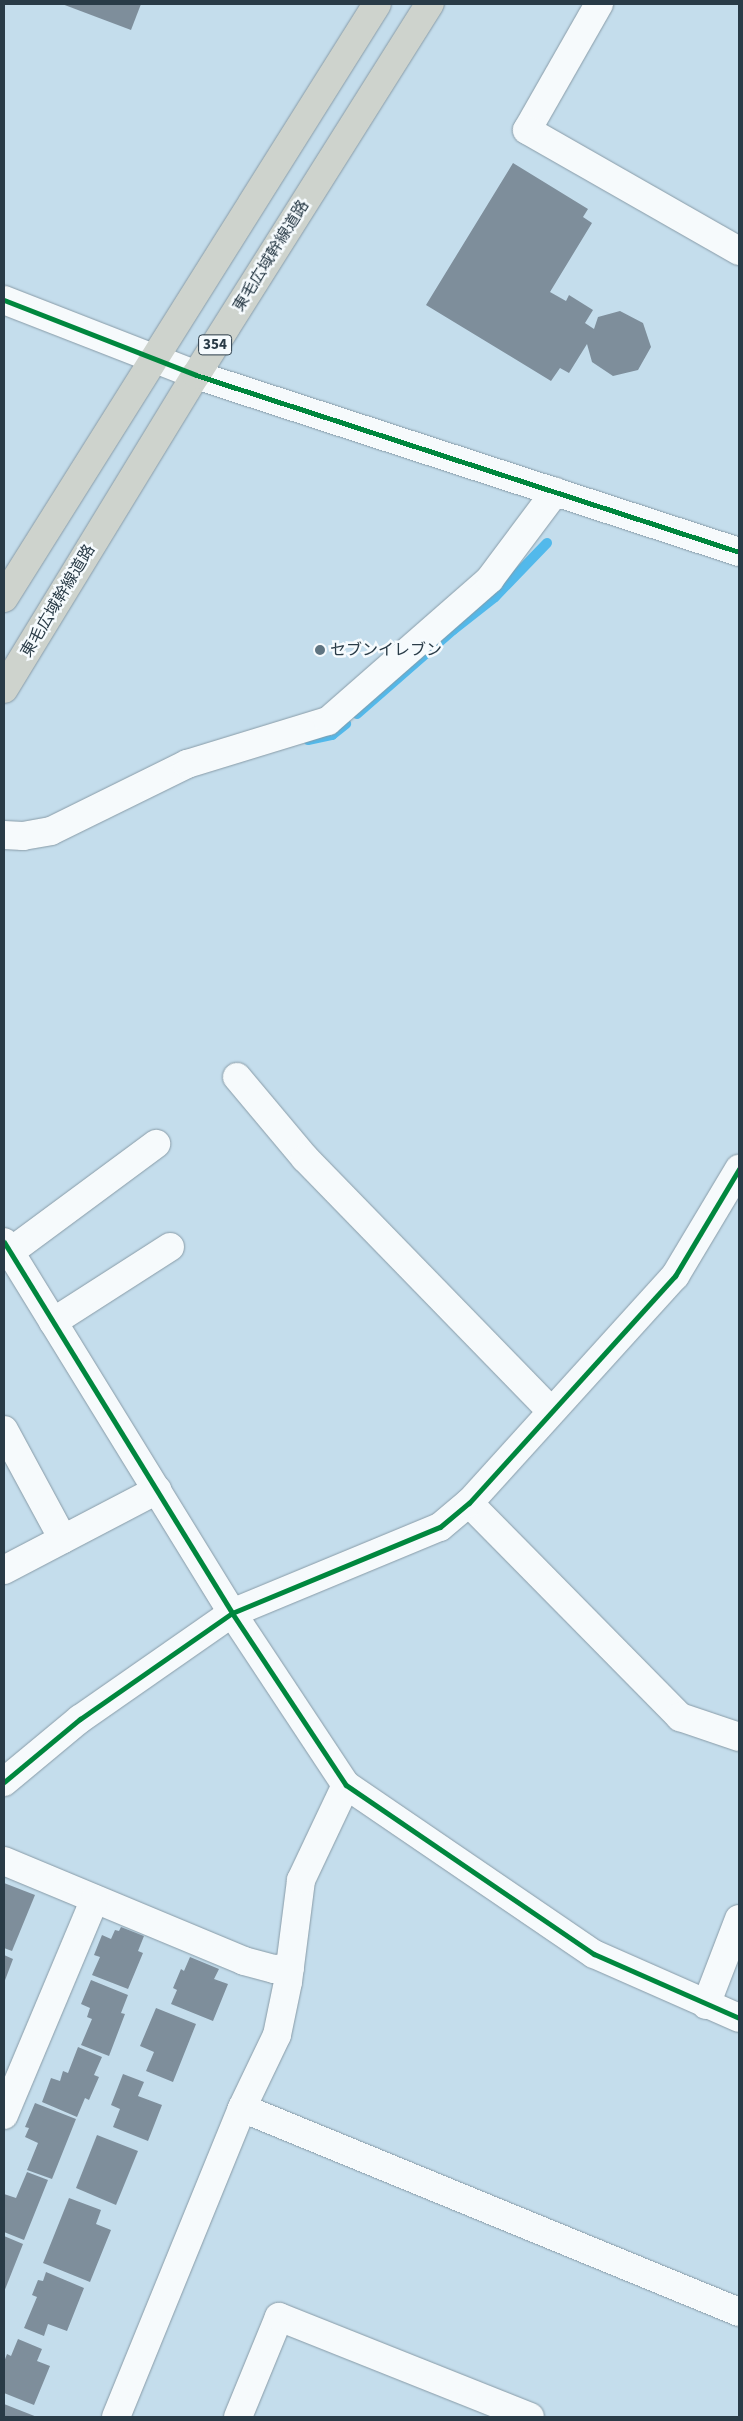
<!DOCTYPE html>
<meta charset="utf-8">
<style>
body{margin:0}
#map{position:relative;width:743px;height:2421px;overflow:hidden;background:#c4ddec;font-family:"Source Sans 3","Noto Sans JP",sans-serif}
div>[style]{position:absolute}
.stream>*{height:10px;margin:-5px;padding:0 5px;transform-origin:5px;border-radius:5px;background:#52b9eb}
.building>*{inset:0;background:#7e8e9b}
.roads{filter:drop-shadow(0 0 1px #889ba7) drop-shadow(0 0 1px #889ba7)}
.minor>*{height:28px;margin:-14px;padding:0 14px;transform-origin:14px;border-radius:14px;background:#f6fafc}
.highway>*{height:28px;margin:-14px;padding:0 14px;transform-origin:14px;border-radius:14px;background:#ced3cd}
.cycleway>*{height:5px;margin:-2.5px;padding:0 2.5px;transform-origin:2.5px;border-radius:2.5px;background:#00873e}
.dots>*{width:14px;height:14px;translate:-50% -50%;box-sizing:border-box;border:2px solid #f6fbfe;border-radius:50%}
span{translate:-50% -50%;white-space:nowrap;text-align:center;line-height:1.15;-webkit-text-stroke:5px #f6fbfe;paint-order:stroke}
.shield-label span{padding:1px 4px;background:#f6fbfe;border:1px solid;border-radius:4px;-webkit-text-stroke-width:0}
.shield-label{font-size:15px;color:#293b47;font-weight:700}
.street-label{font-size:16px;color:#293b47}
.poi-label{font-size:16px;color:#293b47}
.left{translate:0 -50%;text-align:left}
.frame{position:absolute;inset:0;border:5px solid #293b47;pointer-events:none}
</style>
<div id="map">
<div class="stream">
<i style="left:357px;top:714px;width:128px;rotate:-41.2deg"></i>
<i style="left:453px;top:630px;width:53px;rotate:-38.2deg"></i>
<i style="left:495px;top:597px;width:75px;rotate:-46.1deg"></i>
<i style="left:308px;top:740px;width:25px;rotate:-12deg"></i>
<i style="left:332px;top:735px;width:18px;rotate:-38deg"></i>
</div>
<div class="building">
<i style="clip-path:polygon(62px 4px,141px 4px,131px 30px)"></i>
<i style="clip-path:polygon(513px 163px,588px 209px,583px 217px,592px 223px,550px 292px,566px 301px,569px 295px,593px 310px,585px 323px,594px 329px,598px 317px,620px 311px,643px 323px,651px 347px,638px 370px,613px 376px,592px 362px,587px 344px,569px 373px,560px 368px,551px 381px,426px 305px)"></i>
<i style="clip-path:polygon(4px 1883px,35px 1895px,12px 1951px,4px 1948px)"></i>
<i style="clip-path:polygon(121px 1927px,144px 1936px,138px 1951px,143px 1953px,128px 1989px,92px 1975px,100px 1957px,94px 1955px,102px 1935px,111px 1939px,115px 1930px,119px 1931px)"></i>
<i style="clip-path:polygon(4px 1955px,13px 1959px,4px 1983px)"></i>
<i style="clip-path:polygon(190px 1957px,219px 1969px,214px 1979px,228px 1984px,213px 2021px,171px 2004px,177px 1990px,173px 1988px,181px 1969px,184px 1971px)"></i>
<i style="clip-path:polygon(91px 1980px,128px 1995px,121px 2013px,125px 2014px,109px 2056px,81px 2045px,92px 2019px,87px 2017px,90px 2008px,81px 2004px)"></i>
<i style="clip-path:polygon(156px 2008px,196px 2024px,173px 2082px,146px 2071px,154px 2052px,140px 2046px)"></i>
<i style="clip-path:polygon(78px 2047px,102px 2057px,94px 2075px,99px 2077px,89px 2100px,85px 2098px,77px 2117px,42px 2102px,51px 2078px,60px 2081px,63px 2071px,68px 2073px)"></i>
<i style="clip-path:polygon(123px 2074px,144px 2082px,138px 2096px,162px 2105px,148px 2141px,113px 2127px,120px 2109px,111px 2105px)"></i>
<i style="clip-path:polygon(35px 2103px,76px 2119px,52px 2179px,27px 2170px,38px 2143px,25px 2137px,29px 2128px,25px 2127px)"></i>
<i style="clip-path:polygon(97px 2135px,138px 2151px,116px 2205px,76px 2188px)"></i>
<i style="clip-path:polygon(27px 2172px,48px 2180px,24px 2240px,4px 2232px,4px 2194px,16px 2198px)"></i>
<i style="clip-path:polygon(69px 2198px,101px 2210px,96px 2224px,111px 2230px,90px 2282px,43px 2263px)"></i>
<i style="clip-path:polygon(4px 2236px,23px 2244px,4px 2292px)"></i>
<i style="clip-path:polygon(46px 2272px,84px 2288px,67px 2331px,48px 2324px,44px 2336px,24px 2328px,37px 2297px,32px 2295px,38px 2280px,43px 2281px)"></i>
<i style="clip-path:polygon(18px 2339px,42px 2349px,37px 2361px,50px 2366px,34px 2405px,4px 2393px,4px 2362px,7px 2354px,11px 2356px)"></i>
<i style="clip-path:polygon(4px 2404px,37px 2417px,4px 2417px)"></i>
</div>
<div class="roads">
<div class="minor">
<i style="left:599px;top:4px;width:145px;rotate:119.7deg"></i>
<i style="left:527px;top:130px;width:244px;rotate:29.7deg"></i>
<i style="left:4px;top:300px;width:206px;rotate:21.3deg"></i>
<i style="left:196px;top:375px;width:571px;rotate:18.05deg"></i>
<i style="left:4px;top:835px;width:19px;rotate:3deg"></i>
<i style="left:23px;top:836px;width:28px;rotate:-10deg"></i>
<i style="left:51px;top:831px;width:152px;rotate:-26.2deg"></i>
<i style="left:187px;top:764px;width:147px;rotate:-17deg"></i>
<i style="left:328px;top:721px;width:215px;rotate:-41.2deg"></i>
<i style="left:490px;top:579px;width:109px;rotate:-53.2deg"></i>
<i style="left:237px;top:1077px;width:106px;rotate:50deg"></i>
<i style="left:305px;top:1158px;width:353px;rotate:45.8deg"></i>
<i style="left:4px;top:1242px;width:435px;rotate:58.4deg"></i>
<i style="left:232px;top:1613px;width:206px;rotate:56.5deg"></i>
<i style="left:346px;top:1785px;width:300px;rotate:34.3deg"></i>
<i style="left:594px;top:1954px;width:158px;rotate:23.8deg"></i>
<i style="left:10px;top:1252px;width:182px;rotate:-36.5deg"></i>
<i style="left:53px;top:1322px;width:139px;rotate:-32.7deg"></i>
<i style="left:4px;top:1430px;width:124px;rotate:61.6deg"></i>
<i style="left:469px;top:1503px;width:301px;rotate:45.4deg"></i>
<i style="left:680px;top:1717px;width:62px;rotate:18.7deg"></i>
<i style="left:4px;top:1570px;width:173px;rotate:-27.6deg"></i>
<i style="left:4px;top:1782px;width:99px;rotate:-39.7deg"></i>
<i style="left:80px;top:1719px;width:185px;rotate:-34.9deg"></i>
<i style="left:232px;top:1613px;width:225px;rotate:-22.5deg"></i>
<i style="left:440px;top:1527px;width:38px;rotate:-40deg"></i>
<i style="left:469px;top:1503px;width:307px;rotate:-47.8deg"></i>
<i style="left:675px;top:1276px;width:125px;rotate:-59.1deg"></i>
<i style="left:4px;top:1861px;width:260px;rotate:22.6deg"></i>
<i style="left:244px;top:1961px;width:31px;rotate:15deg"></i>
<i style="left:274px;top:1969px;width:16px;rotate:-4deg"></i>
<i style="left:706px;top:2005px;width:92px;rotate:-69deg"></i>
<i style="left:242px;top:2108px;width:537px;rotate:22.32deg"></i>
<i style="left:4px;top:2115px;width:234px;rotate:-67.2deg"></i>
<i style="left:116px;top:2417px;width:334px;rotate:-67.8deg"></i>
<i style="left:242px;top:2108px;width:81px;rotate:-64.4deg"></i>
<i style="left:277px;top:2035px;width:54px;rotate:-78.3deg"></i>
<i style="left:288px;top:1982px;width:103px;rotate:-82.7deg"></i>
<i style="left:301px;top:1880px;width:105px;rotate:-64.7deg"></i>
<i style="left:238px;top:2417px;width:108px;rotate:-67.7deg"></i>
<i style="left:279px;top:2317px;width:270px;rotate:21.7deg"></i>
</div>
<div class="highway">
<i style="left:4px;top:598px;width:701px;rotate:-57.87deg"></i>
<i style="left:4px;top:689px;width:368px;rotate:-58.6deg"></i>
<i style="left:196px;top:375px;width:439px;rotate:-57.8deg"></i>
</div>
</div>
<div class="cycleway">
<i style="left:4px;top:300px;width:206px;rotate:21.3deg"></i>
<i style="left:196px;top:375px;width:571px;rotate:18.05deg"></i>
<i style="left:4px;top:1242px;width:435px;rotate:58.4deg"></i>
<i style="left:232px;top:1613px;width:206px;rotate:56.5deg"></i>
<i style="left:346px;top:1785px;width:300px;rotate:34.3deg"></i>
<i style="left:594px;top:1954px;width:158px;rotate:23.8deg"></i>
<i style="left:4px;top:1782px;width:99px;rotate:-39.7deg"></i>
<i style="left:80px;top:1719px;width:185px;rotate:-34.9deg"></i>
<i style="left:232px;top:1613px;width:225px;rotate:-22.5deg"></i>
<i style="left:440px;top:1527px;width:38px;rotate:-40deg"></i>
<i style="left:469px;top:1503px;width:307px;rotate:-47.8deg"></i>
<i style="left:675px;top:1276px;width:125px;rotate:-59.1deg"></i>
</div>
<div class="dots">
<i style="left:320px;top:650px;background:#5f7481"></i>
</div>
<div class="shield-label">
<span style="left:215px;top:345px">354</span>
</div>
<div class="street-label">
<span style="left:271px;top:256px;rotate:-58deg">東毛広域幹線道路</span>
<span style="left:58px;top:601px;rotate:-59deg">東毛広域幹線道路</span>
</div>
<div class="poi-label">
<span class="left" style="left:330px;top:650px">セブンイレブン</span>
</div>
<div class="frame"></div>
</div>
